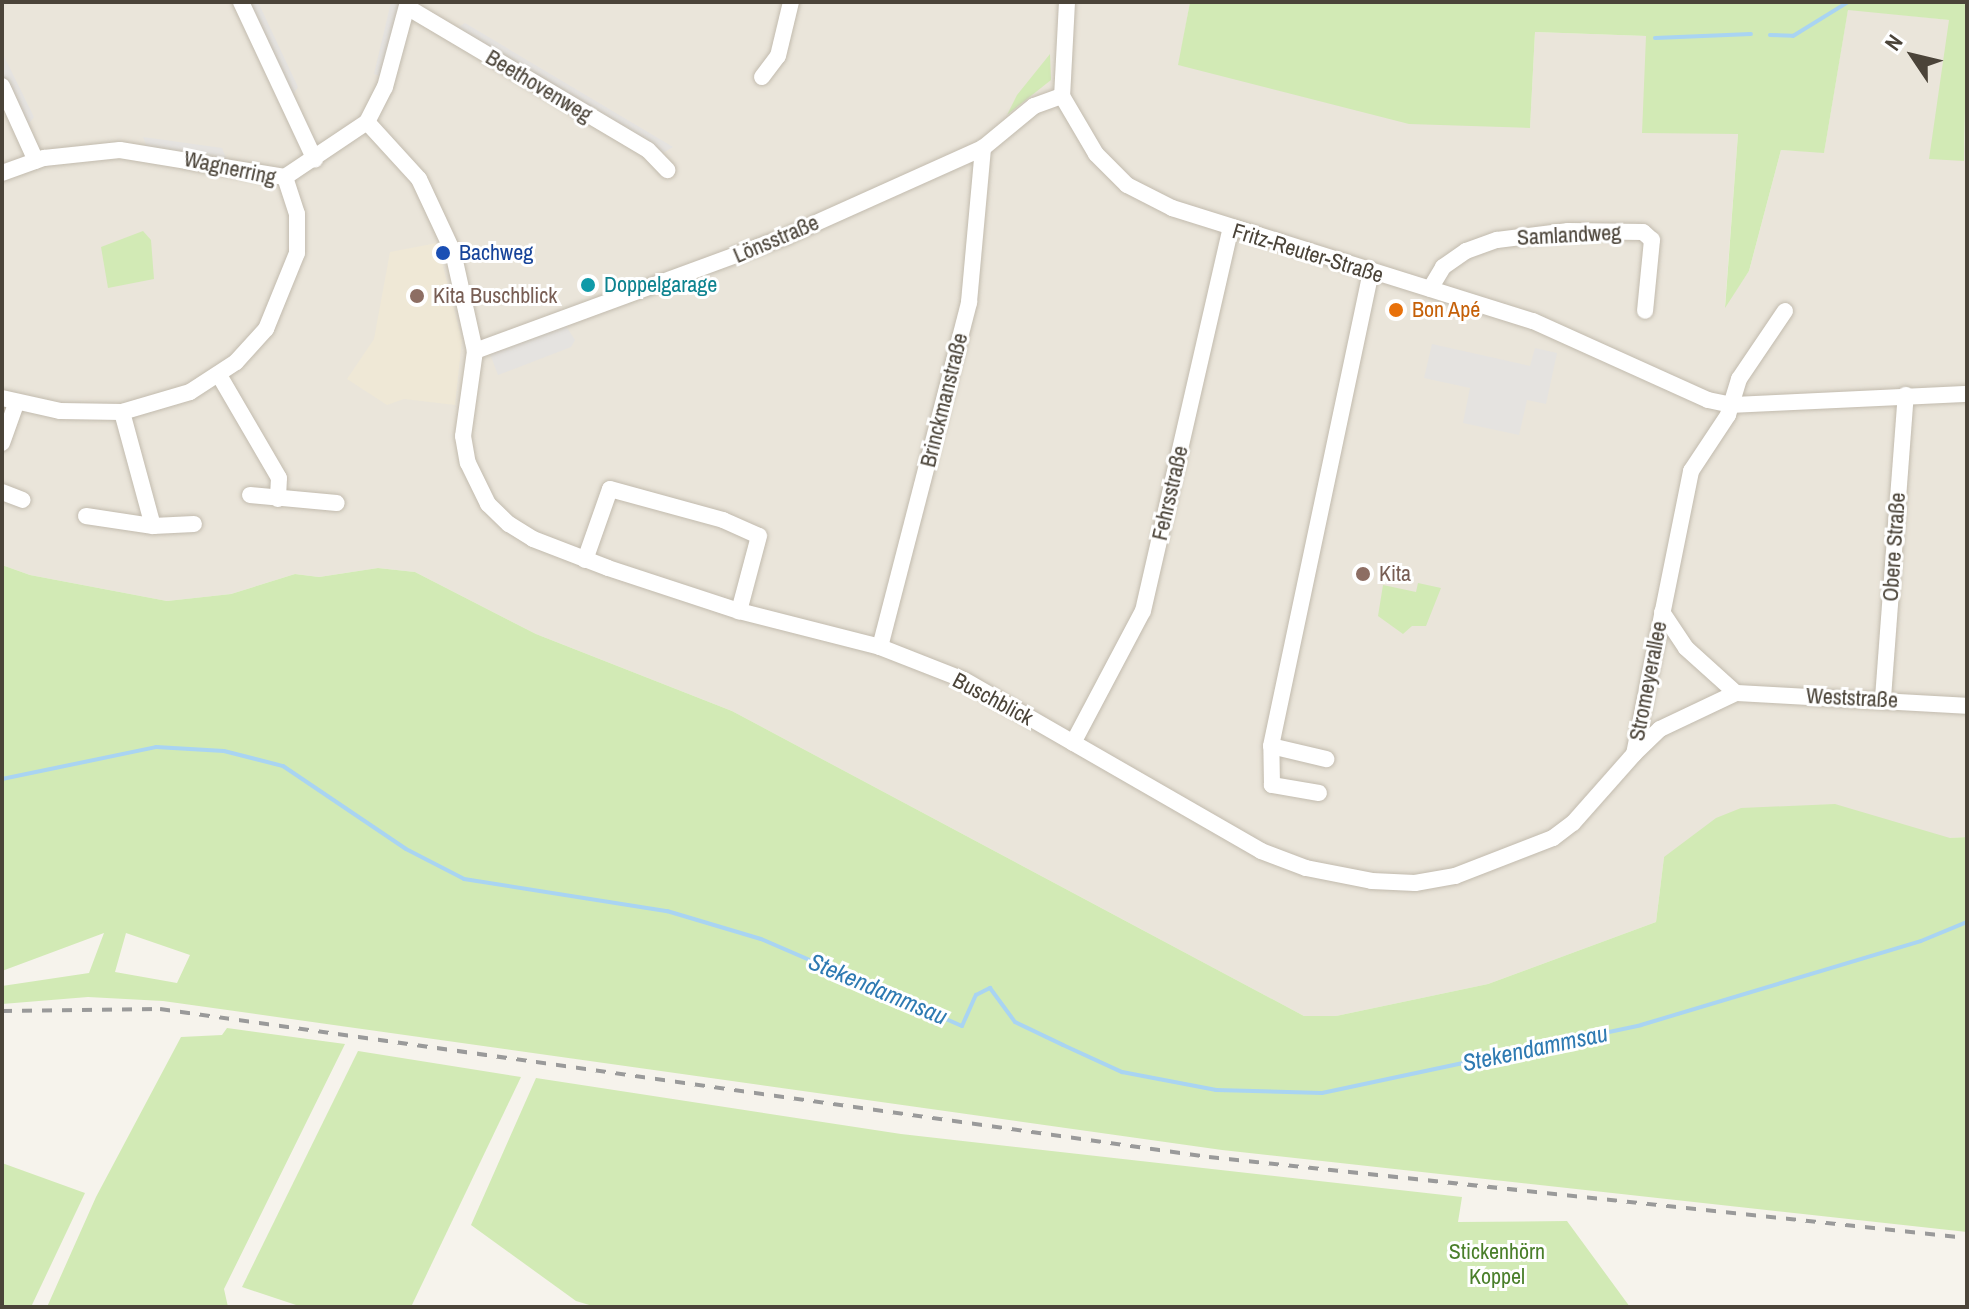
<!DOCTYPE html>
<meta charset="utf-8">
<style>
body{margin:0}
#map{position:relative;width:1969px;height:1309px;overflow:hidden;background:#f6f3ec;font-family:"Archivo Narrow",sans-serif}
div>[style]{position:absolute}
.residential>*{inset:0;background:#eae5da}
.education>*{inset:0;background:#efe8d6}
.green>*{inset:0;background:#d2eab5}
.parking>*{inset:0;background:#e5e3e0}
.stream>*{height:4px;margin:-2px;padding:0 2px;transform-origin:2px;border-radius:2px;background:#a9d4f2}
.roads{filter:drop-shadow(0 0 2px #c2bbae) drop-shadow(0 0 2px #c2bbae)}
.minor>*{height:16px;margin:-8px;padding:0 8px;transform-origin:8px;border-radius:8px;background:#fff}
.rail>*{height:4px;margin-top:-2px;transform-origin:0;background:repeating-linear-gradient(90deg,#9a9a9a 0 10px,transparent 0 20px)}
.dots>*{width:22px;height:22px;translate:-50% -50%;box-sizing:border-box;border:4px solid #fff;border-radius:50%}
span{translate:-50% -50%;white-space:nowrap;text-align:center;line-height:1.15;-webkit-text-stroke:6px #fff;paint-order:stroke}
.street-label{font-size:22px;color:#4b4439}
.transit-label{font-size:22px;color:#164399}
.left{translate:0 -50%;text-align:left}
.culture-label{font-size:22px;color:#0d838f}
.education-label{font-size:22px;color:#785e54}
.food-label{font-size:22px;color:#c56008}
.park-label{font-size:22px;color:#4a7f2a}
.water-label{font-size:24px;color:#2e7ab2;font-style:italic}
.frame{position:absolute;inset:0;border:4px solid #4b4439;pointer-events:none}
.north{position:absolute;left:1873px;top:16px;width:80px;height:80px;-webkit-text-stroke:6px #fff;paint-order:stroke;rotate:305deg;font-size:22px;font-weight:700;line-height:32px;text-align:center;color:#4b4439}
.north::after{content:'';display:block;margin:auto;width:28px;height:36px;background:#4b4439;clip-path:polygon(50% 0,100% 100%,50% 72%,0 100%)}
</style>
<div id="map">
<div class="residential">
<i style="clip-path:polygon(2px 2px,1190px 2px,1179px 65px,1530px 127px,1535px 32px,1646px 36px,1738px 134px,1725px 306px,1749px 271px,1781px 150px,1824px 152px,1848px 9px,1950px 20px,1930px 158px,1963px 160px,1967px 115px,1967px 837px,1664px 857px,1656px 922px,1488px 984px,1336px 1016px,1304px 1016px,732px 711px,536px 634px,415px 572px,378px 568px,319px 577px,295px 574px,231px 594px,167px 601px,30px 575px,2px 565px)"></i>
</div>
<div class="education">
<i style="clip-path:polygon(437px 243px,462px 340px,455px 405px,404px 399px,387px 405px,347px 379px,374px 339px,390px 252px)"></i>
</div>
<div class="green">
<i style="clip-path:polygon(1190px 2px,1967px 2px,1964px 161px,1929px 159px,1949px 20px,1848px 10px,1824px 153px,1781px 150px,1749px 271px,1725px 308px,1738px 134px,1642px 133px,1646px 36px,1535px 32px,1530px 128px,1409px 124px,1178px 65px)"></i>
<i style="clip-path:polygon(1050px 54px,1051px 80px,1007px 115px,1017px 95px)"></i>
<i style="clip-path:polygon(143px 231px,151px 240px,154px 279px,108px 288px,101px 247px)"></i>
<i style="clip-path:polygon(evenodd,2px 565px,30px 575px,167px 601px,231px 594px,295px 574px,319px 577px,378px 568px,415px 572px,536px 634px,732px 711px,1304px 1016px,1336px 1016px,1488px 984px,1656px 922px,1664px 857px,1716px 818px,1741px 808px,1835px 804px,1950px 838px,1967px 837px,1967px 1232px,1222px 1150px,163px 1001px,88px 997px,2px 1004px,2px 986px,89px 973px,104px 933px,2px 971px,2px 565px,126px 933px,190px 955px,177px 983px,115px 972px,126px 933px)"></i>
<i style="clip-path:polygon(1418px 583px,1441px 588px,1426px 626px,1412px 626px,1403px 634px,1378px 616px,1383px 585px,1416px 592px)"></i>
<i style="clip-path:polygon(227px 1028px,345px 1044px,224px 1289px,228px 1307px,47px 1307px,96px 1197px,181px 1037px,222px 1035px)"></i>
<i style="clip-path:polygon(358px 1051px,521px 1077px,411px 1307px,302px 1307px,242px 1287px)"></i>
<i style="clip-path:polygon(536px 1078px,901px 1134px,1462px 1197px,1458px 1222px,1567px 1221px,1630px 1307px,596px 1307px,576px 1301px,471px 1225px)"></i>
<i style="clip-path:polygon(2px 1163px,85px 1193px,31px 1307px,2px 1307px)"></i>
</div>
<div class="parking">
<i style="clip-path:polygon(246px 2px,258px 2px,298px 87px,292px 96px)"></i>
<i style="clip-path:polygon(391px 2px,400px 2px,382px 77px,374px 74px)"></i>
<i style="clip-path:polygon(465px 23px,673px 147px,663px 153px,455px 29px)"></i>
<i style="clip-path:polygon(2px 52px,34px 117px,27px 126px,2px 75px)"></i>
<i style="clip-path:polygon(143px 137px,222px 148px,227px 160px,147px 148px)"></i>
<i style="clip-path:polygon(566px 326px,575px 340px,571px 347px,498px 375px,490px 354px)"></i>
<i style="clip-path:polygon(1432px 344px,1530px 366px,1535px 348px,1557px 353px,1546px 404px,1527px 400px,1519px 435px,1463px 423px,1470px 388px,1424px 378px)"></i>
</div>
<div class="stream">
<i style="left:1770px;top:35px;width:23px;rotate:2deg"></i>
<i style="left:1793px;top:36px;width:65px;rotate:-31.7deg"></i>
<i style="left:1655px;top:38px;width:96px;rotate:-2.4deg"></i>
<i style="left:2px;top:779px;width:157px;rotate:-11.7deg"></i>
<i style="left:156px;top:747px;width:68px;rotate:3.4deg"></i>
<i style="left:224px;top:751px;width:61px;rotate:14.3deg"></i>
<i style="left:283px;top:766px;width:148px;rotate:34deg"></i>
<i style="left:406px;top:849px;width:65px;rotate:27.3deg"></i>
<i style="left:464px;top:879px;width:206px;rotate:9deg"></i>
<i style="left:667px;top:911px;width:98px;rotate:16.6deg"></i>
<i style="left:761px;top:939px;width:219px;rotate:23.4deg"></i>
<i style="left:962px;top:1026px;width:34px;rotate:-66deg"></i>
<i style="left:976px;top:995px;width:16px;rotate:-27deg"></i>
<i style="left:990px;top:988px;width:42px;rotate:53.7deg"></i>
<i style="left:1015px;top:1022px;width:53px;rotate:25.6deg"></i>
<i style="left:1063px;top:1045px;width:65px;rotate:24.6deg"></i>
<i style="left:1122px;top:1072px;width:96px;rotate:10.8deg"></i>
<i style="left:1216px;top:1090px;width:106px;rotate:1.6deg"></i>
<i style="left:1322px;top:1093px;width:326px;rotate:-12deg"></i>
<i style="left:1641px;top:1025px;width:292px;rotate:-16.7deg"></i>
<i style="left:1921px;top:941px;width:50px;rotate:-22.4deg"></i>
</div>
<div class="roads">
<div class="minor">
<i style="left:241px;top:2px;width:174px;rotate:64.9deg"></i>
<i style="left:1067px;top:2px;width:94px;rotate:93deg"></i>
<i style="left:1062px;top:96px;width:67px;rotate:59.6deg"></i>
<i style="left:1096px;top:154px;width:44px;rotate:45deg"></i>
<i style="left:1127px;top:185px;width:51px;rotate:27.1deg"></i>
<i style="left:1172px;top:208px;width:378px;rotate:17.4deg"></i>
<i style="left:1533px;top:321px;width:192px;rotate:24.3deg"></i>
<i style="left:1708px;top:400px;width:25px;rotate:12deg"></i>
<i style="left:1732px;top:405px;width:235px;rotate:-2.7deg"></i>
<i style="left:407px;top:7px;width:280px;rotate:30.7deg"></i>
<i style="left:648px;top:150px;width:28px;rotate:46deg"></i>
<i style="left:762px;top:77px;width:26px;rotate:-53deg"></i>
<i style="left:778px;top:56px;width:56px;rotate:-76.5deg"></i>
<i style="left:2px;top:86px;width:82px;rotate:65.6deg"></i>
<i style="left:367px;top:122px;width:77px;rotate:47.6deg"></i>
<i style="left:419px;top:179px;width:81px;rotate:65deg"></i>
<i style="left:453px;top:252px;width:101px;rotate:77.5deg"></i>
<i style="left:475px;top:351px;width:86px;rotate:98deg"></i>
<i style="left:463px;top:436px;width:27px;rotate:80deg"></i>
<i style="left:468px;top:463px;width:46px;rotate:64deg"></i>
<i style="left:488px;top:504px;width:29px;rotate:44deg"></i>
<i style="left:509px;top:524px;width:28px;rotate:32deg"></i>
<i style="left:533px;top:539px;width:80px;rotate:21.1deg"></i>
<i style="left:608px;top:568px;width:138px;rotate:18.2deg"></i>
<i style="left:739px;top:611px;width:146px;rotate:14.3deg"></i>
<i style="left:880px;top:647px;width:90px;rotate:21.4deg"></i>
<i style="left:964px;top:680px;width:343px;rotate:29.9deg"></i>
<i style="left:1261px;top:851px;width:48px;rotate:20.7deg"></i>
<i style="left:1306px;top:868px;width:67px;rotate:11.1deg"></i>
<i style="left:1372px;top:881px;width:43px;rotate:2.7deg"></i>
<i style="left:1415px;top:883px;width:41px;rotate:-9.9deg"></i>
<i style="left:1455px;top:876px;width:105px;rotate:-21.2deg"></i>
<i style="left:1553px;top:838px;width:25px;rotate:-37deg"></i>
<i style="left:1573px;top:823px;width:92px;rotate:-48.5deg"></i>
<i style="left:1634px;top:754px;width:289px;rotate:-78.6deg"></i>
<i style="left:1691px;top:471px;width:67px;rotate:-56.5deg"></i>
<i style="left:1728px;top:415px;width:38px;rotate:-73deg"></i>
<i style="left:1739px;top:379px;width:82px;rotate:-55.9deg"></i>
<i style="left:2px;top:173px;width:45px;rotate:-19.7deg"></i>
<i style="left:44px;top:158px;width:76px;rotate:-6deg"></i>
<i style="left:120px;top:150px;width:167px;rotate:9.3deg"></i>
<i style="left:285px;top:177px;width:99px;rotate:-33.9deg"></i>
<i style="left:367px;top:122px;width:39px;rotate:-63deg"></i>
<i style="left:385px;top:87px;width:88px;rotate:-74.9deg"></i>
<i style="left:1430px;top:289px;width:26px;rotate:-59deg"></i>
<i style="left:1443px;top:267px;width:28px;rotate:-35deg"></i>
<i style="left:1466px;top:251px;width:33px;rotate:-20deg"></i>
<i style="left:1497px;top:240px;width:72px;rotate:-7.2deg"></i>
<i style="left:1568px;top:231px;width:75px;rotate:0.8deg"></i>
<i style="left:1643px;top:232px;width:12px;rotate:42deg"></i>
<i style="left:1652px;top:240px;width:71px;rotate:95.6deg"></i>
<i style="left:475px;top:351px;width:333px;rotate:-20.2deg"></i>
<i style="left:787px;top:236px;width:215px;rotate:-24.2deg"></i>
<i style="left:983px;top:148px;width:66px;rotate:-39.5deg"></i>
<i style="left:1034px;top:106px;width:30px;rotate:-20deg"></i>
<i style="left:219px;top:375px;width:119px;rotate:59.8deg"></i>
<i style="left:279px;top:478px;width:21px;rotate:93deg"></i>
<i style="left:2px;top:398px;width:59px;rotate:12.6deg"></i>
<i style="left:60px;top:411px;width:62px;rotate:0.9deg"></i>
<i style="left:122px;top:412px;width:71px;rotate:-16.4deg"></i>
<i style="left:190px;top:392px;width:55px;rotate:-33.1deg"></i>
<i style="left:236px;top:362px;width:45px;rotate:-47.7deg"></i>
<i style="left:266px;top:329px;width:82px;rotate:-67.8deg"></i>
<i style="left:297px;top:253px;width:39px;rotate:-90deg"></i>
<i style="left:297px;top:214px;width:39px;rotate:-108deg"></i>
<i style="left:122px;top:412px;width:118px;rotate:74.8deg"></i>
<i style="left:2px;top:443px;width:41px;rotate:-70.3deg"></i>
<i style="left:2px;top:492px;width:22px;rotate:21deg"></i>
<i style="left:250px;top:495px;width:87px;rotate:5.3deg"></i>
<i style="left:86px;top:516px;width:68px;rotate:8.5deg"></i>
<i style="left:153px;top:526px;width:41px;rotate:-2.8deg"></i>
<i style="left:585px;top:560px;width:75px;rotate:-70.6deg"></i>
<i style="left:610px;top:489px;width:117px;rotate:15.3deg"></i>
<i style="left:723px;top:520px;width:39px;rotate:24deg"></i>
<i style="left:759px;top:536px;width:78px;rotate:104.9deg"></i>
<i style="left:1662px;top:612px;width:43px;rotate:56.3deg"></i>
<i style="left:1686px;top:648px;width:67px;rotate:42deg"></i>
<i style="left:880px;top:647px;width:356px;rotate:-75.5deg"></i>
<i style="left:969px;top:302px;width:155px;rotate:-84.8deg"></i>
<i style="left:1883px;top:698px;width:304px;rotate:-85.7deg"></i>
<i style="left:1073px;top:743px;width:149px;rotate:-62.1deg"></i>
<i style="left:1143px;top:611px;width:391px;rotate:-77.1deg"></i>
<i style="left:1271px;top:746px;width:57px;rotate:13.3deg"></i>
<i style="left:1634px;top:754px;width:36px;rotate:-44deg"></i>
<i style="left:1660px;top:729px;width:84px;rotate:-25.3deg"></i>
<i style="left:1736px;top:693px;width:231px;rotate:3.2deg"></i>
<i style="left:1319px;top:793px;width:48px;rotate:-170.3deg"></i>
<i style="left:1272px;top:785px;width:39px;rotate:-91deg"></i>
<i style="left:1271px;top:746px;width:483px;rotate:-78.1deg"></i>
</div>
</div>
<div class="rail">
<i style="left:2px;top:1011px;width:158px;rotate:-0.7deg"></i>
<i style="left:160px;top:1009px;width:1059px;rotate:8.03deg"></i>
<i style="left:1209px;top:1157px;width:762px;rotate:6.1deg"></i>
</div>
<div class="dots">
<i style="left:443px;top:253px;background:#1a4fb4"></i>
<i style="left:588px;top:285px;background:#0f9aa8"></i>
<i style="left:417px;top:296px;background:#8d6e63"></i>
<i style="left:1396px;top:310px;background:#e8710a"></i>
<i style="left:1363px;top:574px;background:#8d6e63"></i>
</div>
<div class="street-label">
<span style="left:539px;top:86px;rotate:31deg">Beethovenweg</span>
<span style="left:230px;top:168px;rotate:12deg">Wagnerring</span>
<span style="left:1569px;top:235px;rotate:-3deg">Samlandweg</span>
<span style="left:776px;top:239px;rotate:-23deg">Lönsstraße</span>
<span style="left:1308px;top:253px;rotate:17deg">Fritz-Reuter-Straße</span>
<span style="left:944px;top:400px;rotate:-76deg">Brinckmanstraße</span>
<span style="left:1170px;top:493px;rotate:-77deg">Fehrsstraße</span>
<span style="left:1894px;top:547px;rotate:-86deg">Obere Straße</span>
<span style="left:1648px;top:681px;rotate:-79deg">Stromeyerallee</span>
<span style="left:1852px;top:698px;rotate:3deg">Weststraße</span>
<span style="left:993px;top:699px;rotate:28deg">Buschblick</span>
</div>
<div class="transit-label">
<span class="left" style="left:459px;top:253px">Bachweg</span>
</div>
<div class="culture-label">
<span class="left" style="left:604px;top:285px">Doppelgarage</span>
</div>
<div class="education-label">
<span class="left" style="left:433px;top:296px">Kita Buschblick</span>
<span class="left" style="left:1379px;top:574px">Kita</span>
</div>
<div class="food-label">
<span class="left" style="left:1412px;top:310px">Bon Apé</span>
</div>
<div class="park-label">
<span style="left:1497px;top:1264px">Stickenhörn<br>Koppel</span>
</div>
<div class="water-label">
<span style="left:878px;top:989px;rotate:23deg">Stekendammsau</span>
<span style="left:1535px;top:1048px;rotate:-12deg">Stekendammsau</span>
</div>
<div class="frame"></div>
<div class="north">N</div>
</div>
